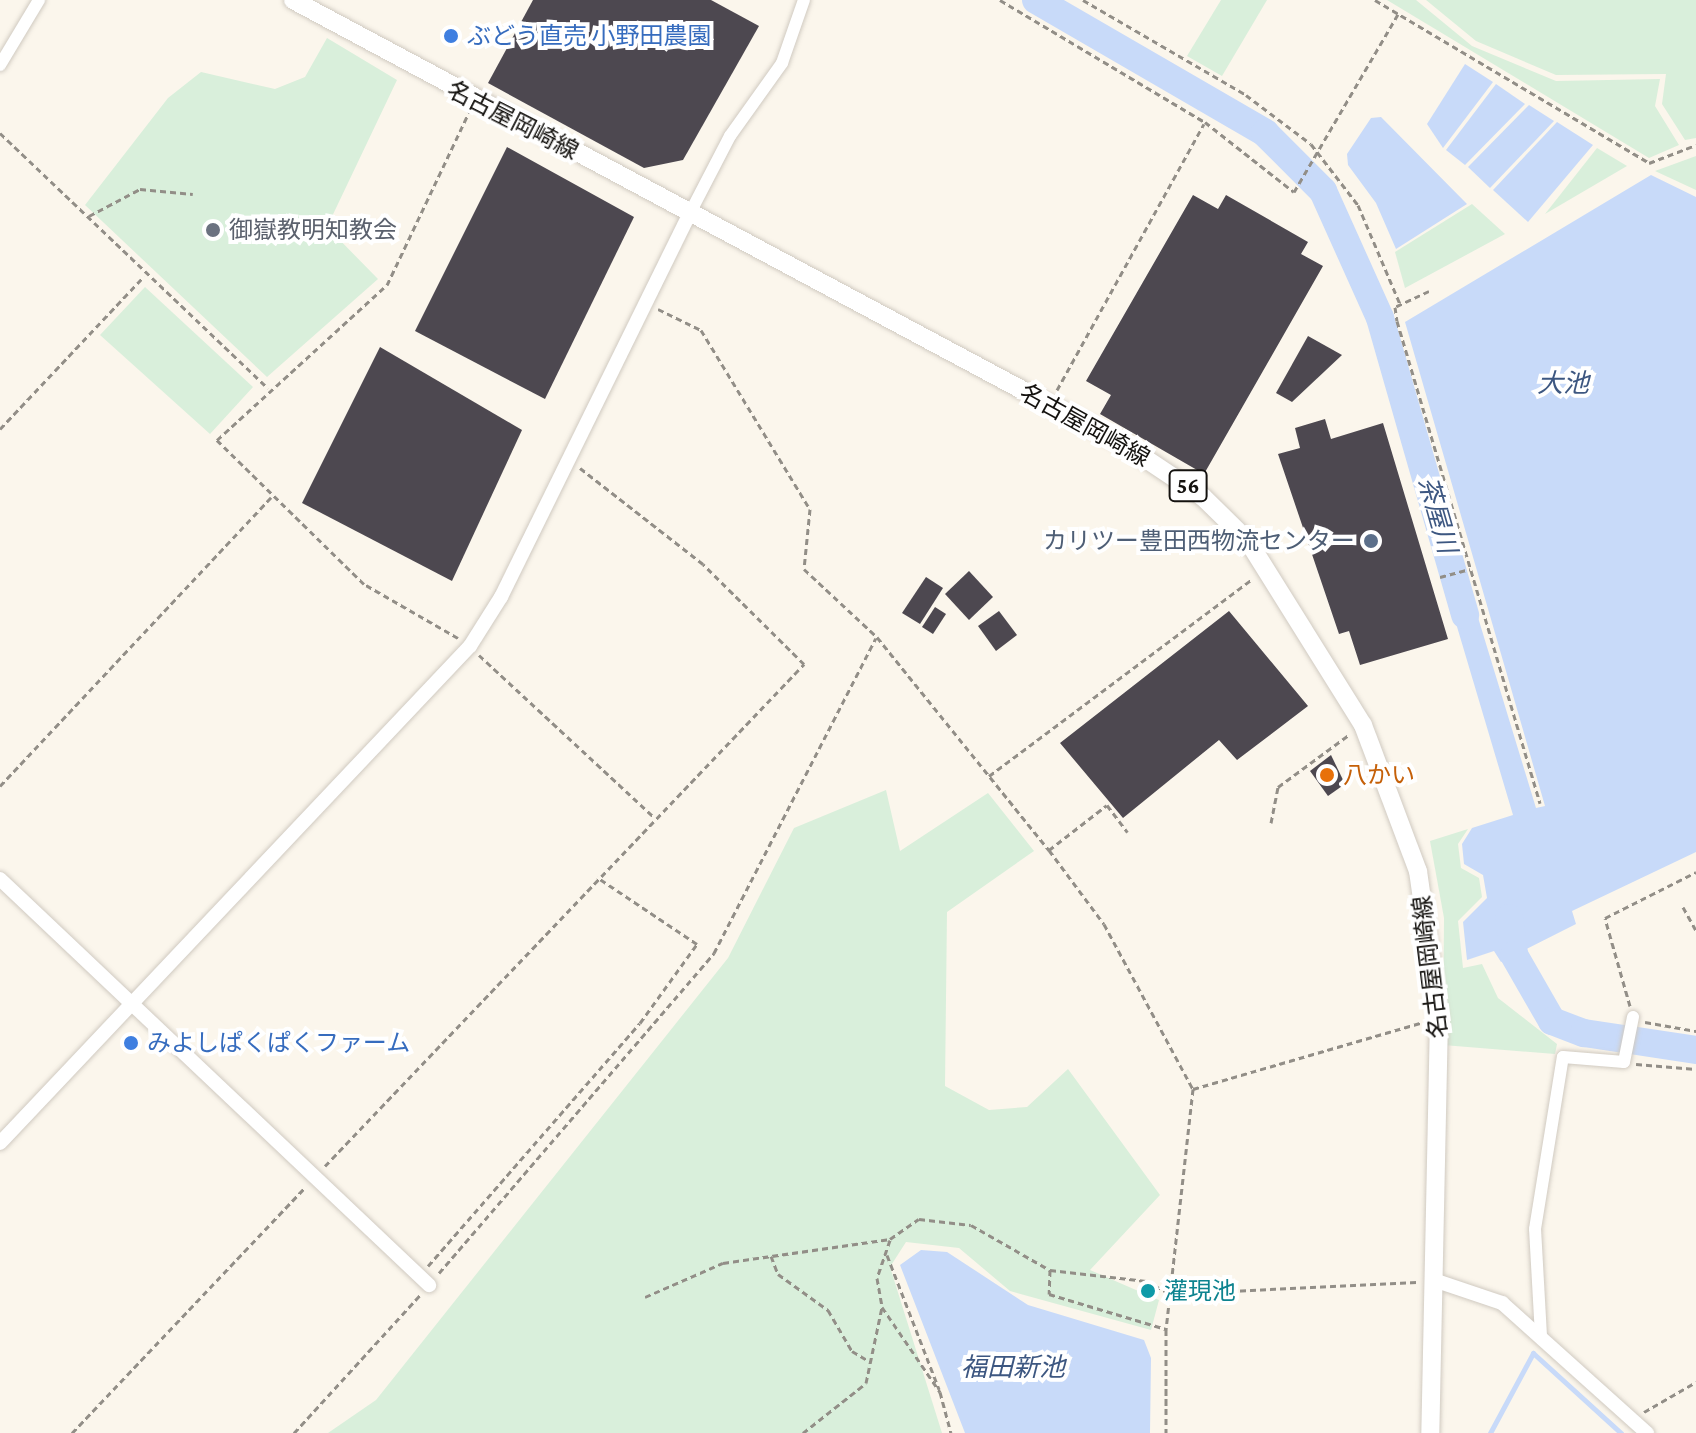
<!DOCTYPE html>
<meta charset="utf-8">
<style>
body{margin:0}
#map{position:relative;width:1696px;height:1433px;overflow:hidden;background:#fbf6ec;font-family:"Crimson Pro","Noto Sans JP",serif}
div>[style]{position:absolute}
.green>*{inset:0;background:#d9efdb}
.water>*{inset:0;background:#c8daf9}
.stream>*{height:5px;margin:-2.5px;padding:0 2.5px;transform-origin:2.5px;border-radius:2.5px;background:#c8daf9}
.river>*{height:28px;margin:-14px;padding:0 14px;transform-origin:14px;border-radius:14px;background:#c8daf9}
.building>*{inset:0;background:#4d4850}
.path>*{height:3px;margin-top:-1.5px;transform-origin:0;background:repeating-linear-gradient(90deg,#928e87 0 6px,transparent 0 10px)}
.roads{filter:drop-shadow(0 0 2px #d0cac1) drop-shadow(0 0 2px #d0cac1)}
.minor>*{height:12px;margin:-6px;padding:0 6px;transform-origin:6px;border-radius:6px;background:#fff}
.tertiary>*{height:14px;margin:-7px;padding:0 7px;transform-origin:7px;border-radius:7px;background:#fff}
.primary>*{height:18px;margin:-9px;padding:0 9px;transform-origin:9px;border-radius:9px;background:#fff}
.dots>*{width:22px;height:22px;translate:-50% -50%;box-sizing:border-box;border:4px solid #fff;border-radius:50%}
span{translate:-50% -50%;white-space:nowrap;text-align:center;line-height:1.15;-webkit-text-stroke:8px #fff;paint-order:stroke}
.shield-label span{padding:2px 6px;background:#fff;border:2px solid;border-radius:6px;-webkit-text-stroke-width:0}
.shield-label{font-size:22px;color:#14120f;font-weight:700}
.shop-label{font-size:24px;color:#366cbe}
.left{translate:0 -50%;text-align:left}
.street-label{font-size:24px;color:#14120f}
.worship-label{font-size:24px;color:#5b616d}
.service-label{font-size:24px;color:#4e5e75}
.right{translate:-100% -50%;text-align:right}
.food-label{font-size:24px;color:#c56008}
.culture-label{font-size:24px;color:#0d838f}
.water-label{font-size:26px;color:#3d5781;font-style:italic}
</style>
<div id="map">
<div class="green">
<i style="clip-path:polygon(1221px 0,1267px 0,1222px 76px,1187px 56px)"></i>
<i style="clip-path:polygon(1387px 0,1416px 0,1472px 46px,1556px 81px,1660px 79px,1655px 106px,1679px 145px,1649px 158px)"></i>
<i style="clip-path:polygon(1426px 0,1696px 0,1696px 138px,1685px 140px,1662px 104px,1666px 74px,1556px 75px,1476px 41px)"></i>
<i style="clip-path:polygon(327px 38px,397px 80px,327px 227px,378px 279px,267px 377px,85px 205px,168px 98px,201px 72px,275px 89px,305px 77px)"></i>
<i style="clip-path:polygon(1597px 148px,1627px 166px,1545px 214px)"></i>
<i style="clip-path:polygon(1696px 156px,1696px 190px,1655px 171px)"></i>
<i style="clip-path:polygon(1472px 204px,1505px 234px,1405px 288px,1395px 252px)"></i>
<i style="clip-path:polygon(145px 287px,253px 387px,210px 434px,100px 335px)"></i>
<i style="clip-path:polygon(886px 790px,900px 851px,988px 793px,1034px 851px,947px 912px,945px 1086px,989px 1110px,1027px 1107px,1068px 1069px,1160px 1195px,1090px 1270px,1159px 1300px,1151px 1330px,1010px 1291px,959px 1248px,906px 1242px,890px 1267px,942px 1433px,328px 1433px,376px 1400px,728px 958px,794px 828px)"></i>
<i style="clip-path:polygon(1468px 829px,1458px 844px,1461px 868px,1479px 878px,1482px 897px,1458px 921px,1463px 968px,1482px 964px,1498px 998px,1557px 1044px,1555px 1054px,1443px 1045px,1444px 918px,1430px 841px)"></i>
</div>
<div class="water">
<i style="clip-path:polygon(1465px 64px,1493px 82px,1443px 148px,1427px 124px)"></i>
<i style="clip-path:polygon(1496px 84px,1525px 104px,1465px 165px,1446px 150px)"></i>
<i style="clip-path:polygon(1529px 105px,1554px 121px,1490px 188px,1468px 167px)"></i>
<i style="clip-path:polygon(1381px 117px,1467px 204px,1396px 249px,1376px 203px,1348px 165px,1347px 154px,1371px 118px)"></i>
<i style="clip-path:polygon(1557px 122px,1593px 145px,1528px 222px,1493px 190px)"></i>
<i style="clip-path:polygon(1651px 175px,1696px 197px,1696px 852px,1572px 911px,1576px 924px,1501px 962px,1494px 951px,1467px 960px,1463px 922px,1487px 898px,1483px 875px,1464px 864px,1462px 844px,1472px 828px,1513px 815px,1444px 583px,1466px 578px,1536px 808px,1545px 806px,1405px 322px)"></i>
<i style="clip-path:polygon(921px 1250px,947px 1252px,1028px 1305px,1144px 1340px,1151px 1358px,1150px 1433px,965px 1433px,900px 1265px)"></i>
</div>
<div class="stream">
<i style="left:1490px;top:1433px;width:91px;rotate:-61.7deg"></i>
<i style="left:1533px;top:1353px;width:119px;rotate:42.3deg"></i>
</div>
<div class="river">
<i style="left:1036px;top:0;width:265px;rotate:30.1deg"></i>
<i style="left:1265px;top:133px;width:82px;rotate:45deg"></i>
<i style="left:1323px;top:191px;width:139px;rotate:65.8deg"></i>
<i style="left:1380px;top:318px;width:309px;rotate:74deg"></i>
<i style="left:1509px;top:918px;width:37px;rotate:82deg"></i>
<i style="left:1514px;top:955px;width:76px;rotate:60.1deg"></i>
<i style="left:1552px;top:1021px;width:34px;rotate:21deg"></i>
<i style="left:1584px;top:1033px;width:113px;rotate:8.6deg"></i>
</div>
<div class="building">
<i style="clip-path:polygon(533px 0,711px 0,759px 26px,683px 160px,644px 168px,488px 83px)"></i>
<i style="clip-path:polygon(507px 147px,634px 217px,545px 399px,415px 331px)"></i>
<i style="clip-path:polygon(1193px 195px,1218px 209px,1226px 195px,1308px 242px,1301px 254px,1323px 266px,1204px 474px,1100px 414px,1111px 395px,1086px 381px)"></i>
<i style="clip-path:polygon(1308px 336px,1342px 355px,1292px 402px,1276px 393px)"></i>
<i style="clip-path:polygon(380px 347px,522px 430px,452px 581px,302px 503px)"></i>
<i style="clip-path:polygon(1325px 419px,1331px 439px,1383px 423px,1448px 639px,1360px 665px,1349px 631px,1339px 634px,1278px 454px,1300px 448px,1295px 428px)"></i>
<i style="clip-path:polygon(969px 571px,993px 597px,969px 620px,945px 594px)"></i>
<i style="clip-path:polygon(926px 577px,943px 588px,920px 624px,902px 613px)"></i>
<i style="clip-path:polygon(935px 607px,946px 614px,933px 634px,922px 627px)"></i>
<i style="clip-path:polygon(999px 611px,1017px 635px,996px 651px,978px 626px)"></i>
<i style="clip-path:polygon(1229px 611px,1308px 706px,1237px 760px,1219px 740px,1123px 818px,1060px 743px)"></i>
<i style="clip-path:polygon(1331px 755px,1345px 784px,1328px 796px,1310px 771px)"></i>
</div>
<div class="path">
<i style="left:1000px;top:0;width:239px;rotate:30.8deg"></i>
<i style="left:1205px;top:122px;width:113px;rotate:38.2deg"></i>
<i style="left:1294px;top:192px;width:206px;rotate:-59.7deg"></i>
<i style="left:1083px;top:0;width:189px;rotate:30.2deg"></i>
<i style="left:1246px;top:95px;width:81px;rotate:37deg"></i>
<i style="left:1311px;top:144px;width:77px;rotate:52.4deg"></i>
<i style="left:1358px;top:205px;width:108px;rotate:67deg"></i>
<i style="left:1375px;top:0;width:319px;rotate:30.7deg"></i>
<i style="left:1649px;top:163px;width:50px;rotate:-21deg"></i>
<i style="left:0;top:133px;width:370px;rotate:43.6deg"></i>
<i style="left:89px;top:216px;width:58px;rotate:-27.9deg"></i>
<i style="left:140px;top:189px;width:53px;rotate:5.4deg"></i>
<i style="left:1429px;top:291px;width:38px;rotate:155deg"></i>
<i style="left:1395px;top:307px;width:14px;rotate:82deg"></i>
<i style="left:1397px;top:321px;width:503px;rotate:73.48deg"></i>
<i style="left:658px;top:309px;width:48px;rotate:26deg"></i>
<i style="left:701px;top:330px;width:210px;rotate:58.7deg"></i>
<i style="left:810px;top:509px;width:60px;rotate:95.7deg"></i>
<i style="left:804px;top:569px;width:100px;rotate:43deg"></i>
<i style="left:877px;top:637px;width:274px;rotate:51.1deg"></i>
<i style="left:1049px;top:850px;width:92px;rotate:53.4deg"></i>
<i style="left:1104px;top:924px;width:187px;rotate:61.7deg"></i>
<i style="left:1193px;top:1089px;width:242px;rotate:96.4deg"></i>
<i style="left:1166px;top:1329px;width:104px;rotate:90deg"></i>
<i style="left:1057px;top:390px;width:304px;rotate:-61.1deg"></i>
<i style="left:0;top:429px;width:210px;rotate:-46.7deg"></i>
<i style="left:1440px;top:577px;width:31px;rotate:-15deg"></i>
<i style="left:458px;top:638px;width:108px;rotate:-150.1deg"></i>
<i style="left:364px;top:584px;width:206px;rotate:-135.6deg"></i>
<i style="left:217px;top:440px;width:230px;rotate:-42.4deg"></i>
<i style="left:387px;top:285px;width:191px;rotate:-64.6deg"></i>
<i style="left:479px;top:655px;width:237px;rotate:42.8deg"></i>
<i style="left:989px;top:776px;width:329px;rotate:-36.8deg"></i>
<i style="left:0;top:786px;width:396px;rotate:-46.8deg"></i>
<i style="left:1271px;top:823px;width:37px;rotate:-79deg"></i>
<i style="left:1278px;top:787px;width:89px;rotate:-36.4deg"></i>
<i style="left:1049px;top:850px;width:73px;rotate:-37.8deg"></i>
<i style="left:1107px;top:805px;width:34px;rotate:53deg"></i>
<i style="left:1683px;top:907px;width:26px;rotate:61deg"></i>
<i style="left:1630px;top:1006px;width:91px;rotate:-105.9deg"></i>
<i style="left:1605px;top:918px;width:102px;rotate:-26.8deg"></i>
<i style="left:1645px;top:1022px;width:52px;rotate:10deg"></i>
<i style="left:1636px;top:1064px;width:60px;rotate:4.8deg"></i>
<i style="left:1193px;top:1089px;width:240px;rotate:-16.2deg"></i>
<i style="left:325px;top:1166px;width:694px;rotate:-46.34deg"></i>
<i style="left:804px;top:664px;width:142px;rotate:-135.3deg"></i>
<i style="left:703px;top:564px;width:156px;rotate:-142deg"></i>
<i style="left:890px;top:1240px;width:40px;rotate:108.9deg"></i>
<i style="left:877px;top:1278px;width:29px;rotate:80deg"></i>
<i style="left:882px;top:1307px;width:103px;rotate:55.7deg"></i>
<i style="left:940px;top:1392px;width:42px;rotate:75deg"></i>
<i style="left:887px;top:1255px;width:144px;rotate:68.8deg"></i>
<i style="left:771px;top:1256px;width:19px;rotate:69deg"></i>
<i style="left:778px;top:1274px;width:62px;rotate:35.8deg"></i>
<i style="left:828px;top:1310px;width:48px;rotate:59.7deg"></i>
<i style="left:852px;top:1351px;width:21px;rotate:31deg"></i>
<i style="left:428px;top:1266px;width:322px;rotate:-48.9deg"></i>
<i style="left:640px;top:1023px;width:97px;rotate:-54.2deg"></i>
<i style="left:697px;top:944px;width:120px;rotate:-146.2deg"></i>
<i style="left:1050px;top:1270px;width:24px;rotate:92deg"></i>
<i style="left:1049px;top:1294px;width:122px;rotate:16.7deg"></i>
<i style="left:439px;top:1273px;width:422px;rotate:-49.3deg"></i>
<i style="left:714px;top:953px;width:354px;rotate:-62.8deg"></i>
<i style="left:645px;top:1297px;width:85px;rotate:-23.6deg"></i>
<i style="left:723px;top:1263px;width:169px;rotate:-8.2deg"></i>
<i style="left:890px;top:1239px;width:35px;rotate:-35deg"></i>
<i style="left:919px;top:1219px;width:52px;rotate:6.6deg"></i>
<i style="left:971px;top:1225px;width:91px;rotate:29.7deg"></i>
<i style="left:1050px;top:1270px;width:97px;rotate:6.5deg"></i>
<i style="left:1146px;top:1281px;width:27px;rotate:28deg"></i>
<i style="left:1170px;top:1294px;width:247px;rotate:-2.8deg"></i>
<i style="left:1644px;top:1412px;width:60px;rotate:-30deg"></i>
<i style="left:72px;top:1433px;width:340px;rotate:-46.5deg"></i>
<i style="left:294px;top:1433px;width:188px;rotate:-47.6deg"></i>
<i style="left:803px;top:1433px;width:80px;rotate:-38.4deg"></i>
<i style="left:866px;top:1383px;width:78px;rotate:-78.1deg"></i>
</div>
<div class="roads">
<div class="minor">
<i style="left:0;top:65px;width:76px;rotate:-59deg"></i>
<i style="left:689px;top:215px;width:89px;rotate:-62.6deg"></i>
<i style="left:730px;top:136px;width:90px;rotate:-54.5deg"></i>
<i style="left:782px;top:63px;width:67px;rotate:-70.8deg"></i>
<i style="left:1541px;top:1336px;width:107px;rotate:-93.2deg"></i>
<i style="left:1535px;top:1229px;width:174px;rotate:-80.8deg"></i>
<i style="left:1563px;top:1057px;width:61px;rotate:4.7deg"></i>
<i style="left:1624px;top:1062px;width:46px;rotate:-78.7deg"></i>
</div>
<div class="tertiary">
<i style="left:0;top:879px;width:591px;rotate:43.42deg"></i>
<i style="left:0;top:1143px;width:684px;rotate:-46.6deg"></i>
<i style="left:470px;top:646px;width:58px;rotate:-57.7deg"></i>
<i style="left:501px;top:597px;width:426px;rotate:-63.8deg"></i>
<i style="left:1437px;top:1281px;width:69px;rotate:18.7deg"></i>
<i style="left:1502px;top:1303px;width:195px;rotate:41.9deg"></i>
</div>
<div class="primary">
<i style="left:293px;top:0;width:944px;rotate:28.14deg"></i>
<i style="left:1125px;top:445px;width:94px;rotate:33.7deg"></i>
<i style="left:1203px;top:497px;width:63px;rotate:44.4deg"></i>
<i style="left:1248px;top:541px;width:217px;rotate:58deg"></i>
<i style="left:1363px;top:725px;width:156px;rotate:69.4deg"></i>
<i style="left:1418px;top:871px;width:148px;rotate:81.9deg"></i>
<i style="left:1439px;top:1018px;width:415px;rotate:91.2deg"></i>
</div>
</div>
<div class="dots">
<i style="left:451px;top:36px;background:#3f7fe0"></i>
<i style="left:213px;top:230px;background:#6b7280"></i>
<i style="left:1371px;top:541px;background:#5c6f8a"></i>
<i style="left:1327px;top:775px;background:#e8710a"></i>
<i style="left:131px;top:1043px;background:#3f7fe0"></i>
<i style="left:1148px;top:1291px;background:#0f9aa8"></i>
</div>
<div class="shield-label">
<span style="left:1188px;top:486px">56</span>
</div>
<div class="shop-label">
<span class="left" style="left:467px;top:36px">ぶどう直売 小野田農園</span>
<span class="left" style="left:147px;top:1043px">みよしぱくぱくファーム</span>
</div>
<div class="street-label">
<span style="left:513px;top:120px;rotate:27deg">名古屋岡崎線</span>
<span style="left:1085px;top:425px;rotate:29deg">名古屋岡崎線</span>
<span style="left:1430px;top:967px;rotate:-97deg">名古屋岡崎線</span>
</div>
<div class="worship-label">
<span class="left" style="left:229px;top:230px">御嶽教明知教会</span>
</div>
<div class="service-label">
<span class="right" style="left:1355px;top:541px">カリツー豊田西物流センター</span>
</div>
<div class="food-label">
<span class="left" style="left:1343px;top:775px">八かい</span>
</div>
<div class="culture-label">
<span class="left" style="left:1164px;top:1291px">灌現池</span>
</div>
<div class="water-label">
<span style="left:1563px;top:384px">大池</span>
<span style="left:1437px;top:515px;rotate:74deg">茶屋川</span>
<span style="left:1013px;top:1368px">福田新池</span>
</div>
</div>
